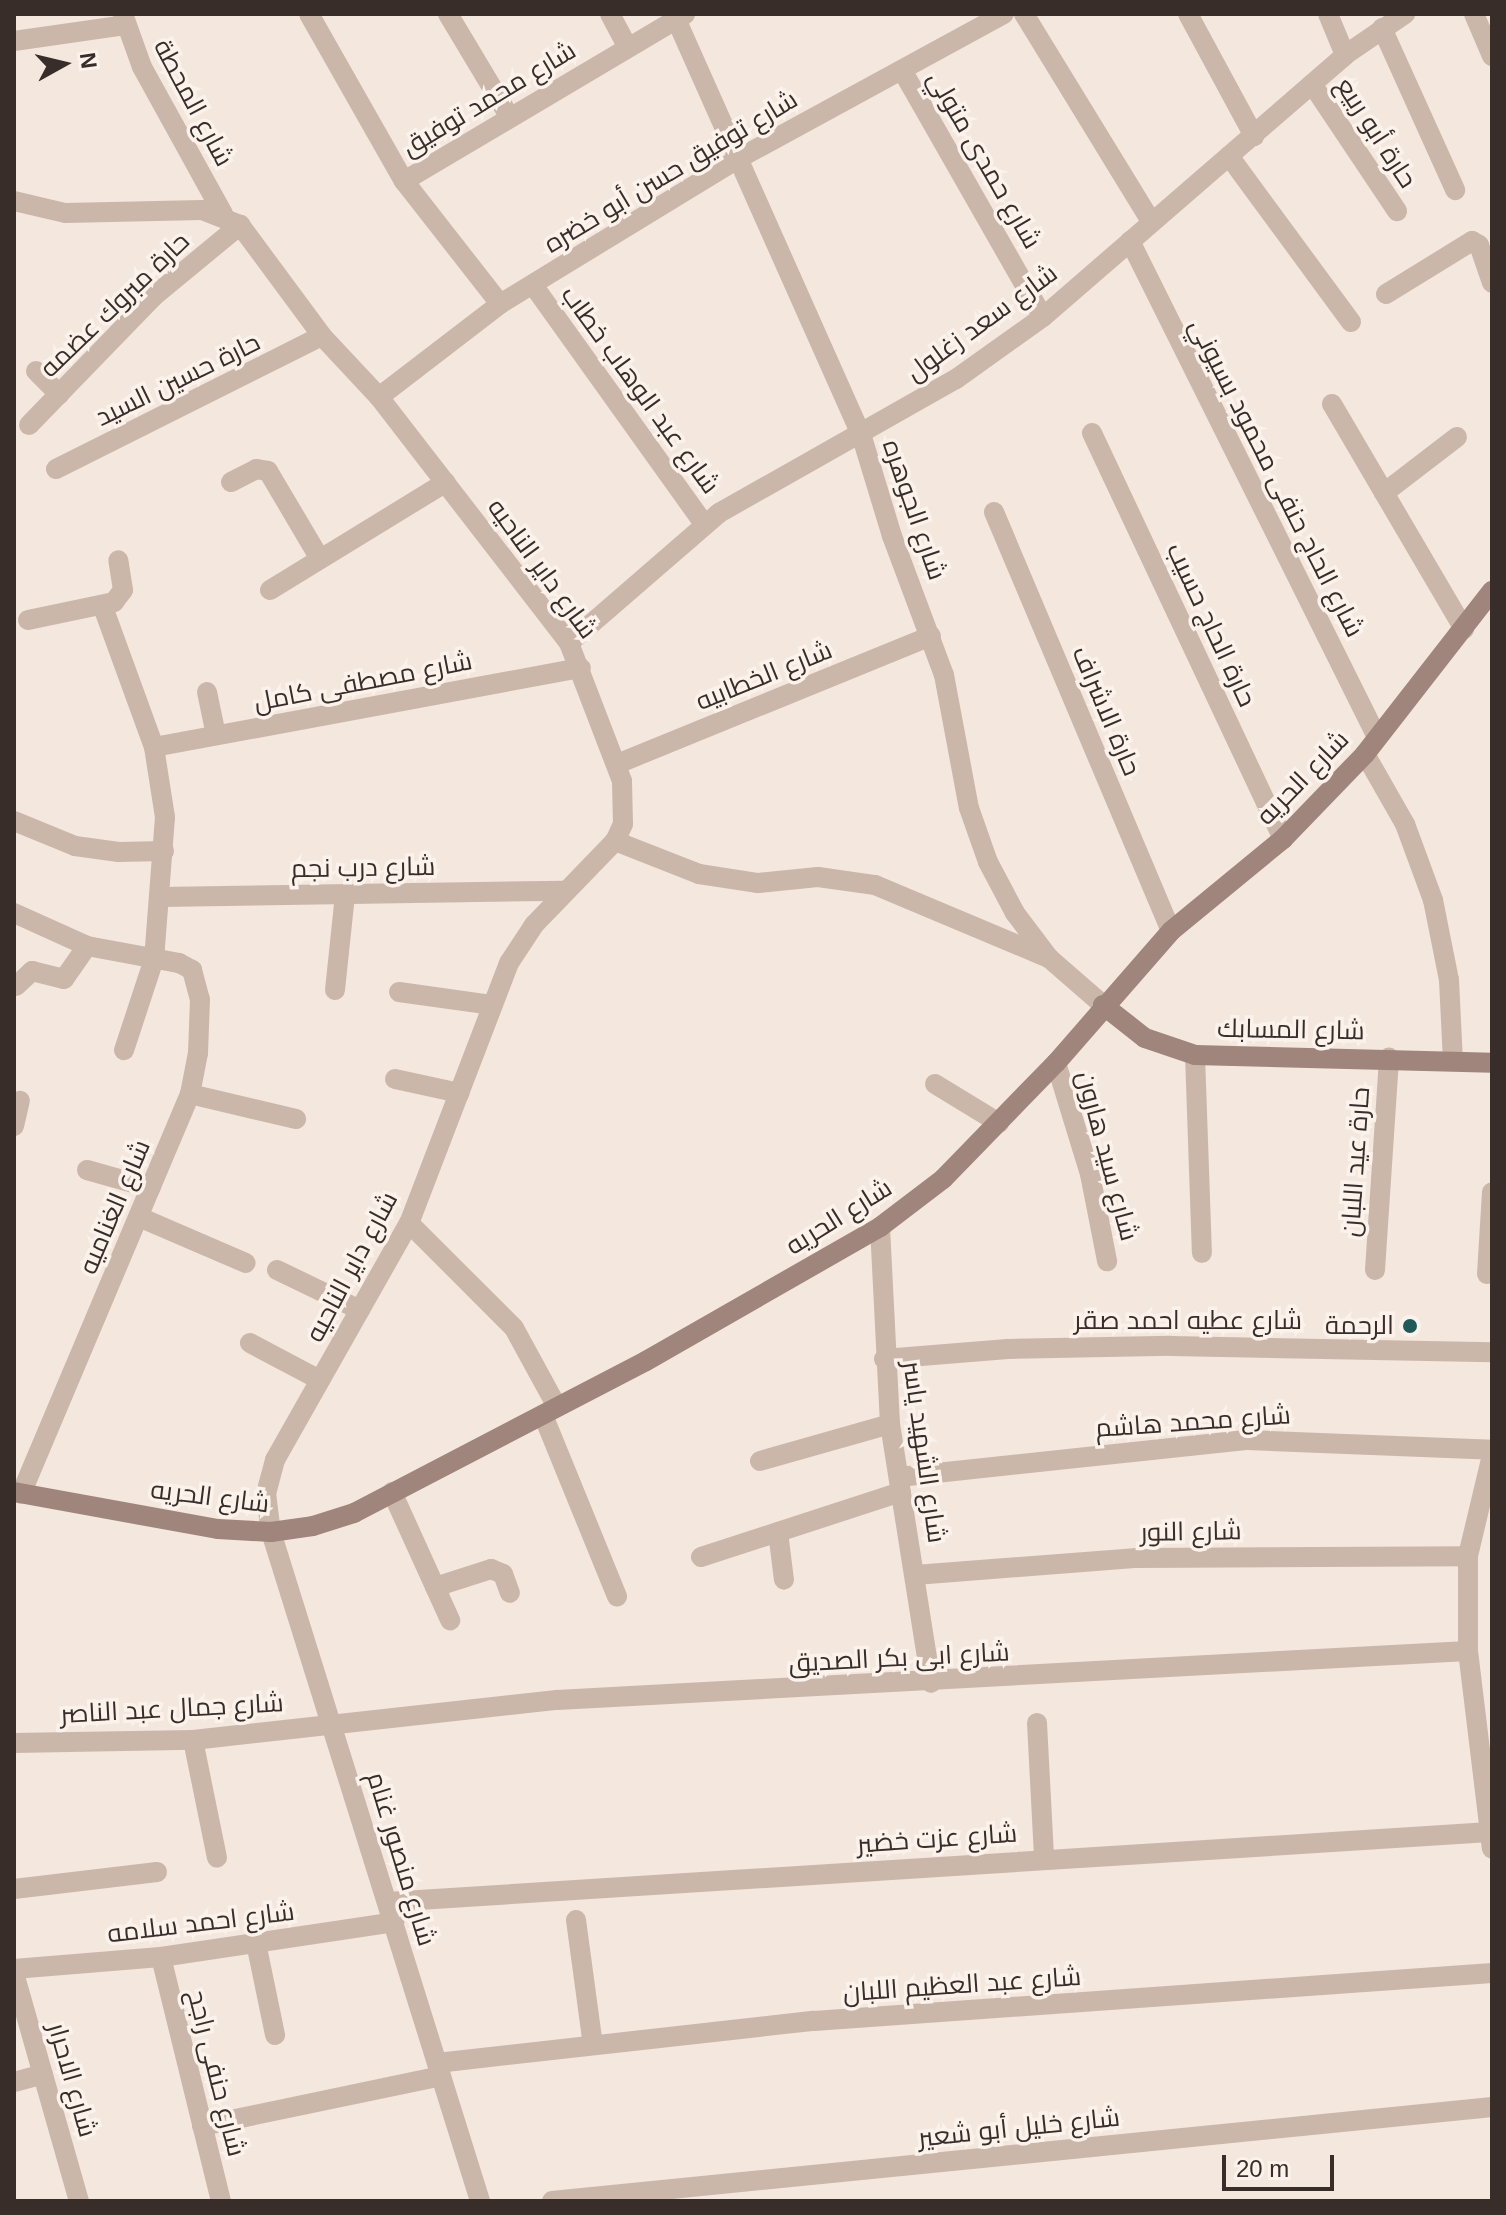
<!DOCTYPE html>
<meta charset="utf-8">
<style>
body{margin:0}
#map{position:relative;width:1506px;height:2215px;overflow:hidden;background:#f3e7de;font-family:Arial,Cairo,sans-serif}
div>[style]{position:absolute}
.lane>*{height:20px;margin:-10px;padding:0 10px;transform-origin:10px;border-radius:10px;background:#cbb6aa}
.street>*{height:20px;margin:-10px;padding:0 10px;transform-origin:10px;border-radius:10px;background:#cbb6aa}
.secondary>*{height:20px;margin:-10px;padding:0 10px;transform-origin:10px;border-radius:10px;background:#9f857b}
.dots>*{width:22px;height:22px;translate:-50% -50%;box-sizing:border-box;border:4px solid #faf2eb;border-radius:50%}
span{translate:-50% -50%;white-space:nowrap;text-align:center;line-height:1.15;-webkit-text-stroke:7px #faf2eb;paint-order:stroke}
.street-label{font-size:26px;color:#382d29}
.poi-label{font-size:26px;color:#382d29}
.right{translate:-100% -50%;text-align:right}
.frame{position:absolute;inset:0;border:16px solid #382d29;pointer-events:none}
.north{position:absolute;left:24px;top:24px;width:80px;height:80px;-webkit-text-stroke:6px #faf2eb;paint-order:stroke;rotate:82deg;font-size:22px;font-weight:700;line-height:32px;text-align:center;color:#382d29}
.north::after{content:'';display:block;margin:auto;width:28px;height:36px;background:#382d29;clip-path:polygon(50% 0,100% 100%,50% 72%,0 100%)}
.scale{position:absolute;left:1222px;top:2155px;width:112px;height:36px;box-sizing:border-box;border:4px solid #382d29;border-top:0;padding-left:10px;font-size:24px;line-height:28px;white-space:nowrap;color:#382d29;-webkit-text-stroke:6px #faf2eb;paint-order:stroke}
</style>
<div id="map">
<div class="lane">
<i style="left:935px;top:1084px;width:75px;rotate:31.4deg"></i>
</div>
<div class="street">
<i style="left:123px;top:14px;width:56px;rotate:70.3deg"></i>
<i style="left:142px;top:67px;width:168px;rotate:61.1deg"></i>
<i style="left:309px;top:14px;width:192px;rotate:60.4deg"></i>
<i style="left:404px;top:181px;width:156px;rotate:52deg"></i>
<i style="left:448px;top:14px;width:119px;rotate:59.1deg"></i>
<i style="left:610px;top:14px;width:36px;rotate:62deg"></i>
<i style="left:1024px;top:14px;width:243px;rotate:58.5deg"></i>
<i style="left:1188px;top:14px;width:139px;rotate:61.6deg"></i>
<i style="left:1328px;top:14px;width:44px;rotate:67.5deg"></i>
<i style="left:1474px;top:14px;width:46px;rotate:66.8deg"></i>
<i style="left:676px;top:19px;width:454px;rotate:66deg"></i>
<i style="left:861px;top:434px;width:107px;rotate:73.1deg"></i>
<i style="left:892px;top:536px;width:148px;rotate:69.5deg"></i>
<i style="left:944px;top:675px;width:135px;rotate:79.4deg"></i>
<i style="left:969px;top:808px;width:57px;rotate:70.6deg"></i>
<i style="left:988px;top:862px;width:58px;rotate:62.1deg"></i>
<i style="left:1015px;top:913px;width:56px;rotate:52.9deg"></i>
<i style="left:1049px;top:958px;width:72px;rotate:41deg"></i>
<i style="left:1382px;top:28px;width:178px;rotate:65.7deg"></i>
<i style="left:14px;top:41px;width:112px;rotate:-8.2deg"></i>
<i style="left:902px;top:70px;width:284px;rotate:60.3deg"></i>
<i style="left:1312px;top:84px;width:153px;rotate:56.2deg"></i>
<i style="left:1229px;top:156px;width:206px;rotate:53.7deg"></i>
<i style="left:404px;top:181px;width:327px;rotate:-30.7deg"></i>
<i style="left:14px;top:201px;width:52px;rotate:13.2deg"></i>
<i style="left:65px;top:213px;width:137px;rotate:-1.3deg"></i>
<i style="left:202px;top:210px;width:41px;rotate:21.5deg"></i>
<i style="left:240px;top:225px;width:138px;rotate:53.5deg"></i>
<i style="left:322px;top:336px;width:83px;rotate:46.9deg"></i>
<i style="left:379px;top:397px;width:311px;rotate:52.3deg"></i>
<i style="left:569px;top:643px;width:148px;rotate:69deg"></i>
<i style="left:622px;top:781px;width:43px;rotate:88.7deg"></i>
<i style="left:623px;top:824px;width:19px;rotate:115deg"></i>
<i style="left:615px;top:841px;width:117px;rotate:134deg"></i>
<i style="left:534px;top:925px;width:45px;rotate:123.3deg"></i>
<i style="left:509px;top:963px;width:279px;rotate:111deg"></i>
<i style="left:409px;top:1223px;width:272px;rotate:119.5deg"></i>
<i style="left:275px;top:1460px;width:34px;rotate:105deg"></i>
<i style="left:266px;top:1493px;width:39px;rotate:83deg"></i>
<i style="left:271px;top:1532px;width:701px;rotate:72.65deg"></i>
<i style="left:1130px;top:241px;width:554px;rotate:63.53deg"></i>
<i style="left:533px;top:285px;width:295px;rotate:54.4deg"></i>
<i style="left:1386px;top:294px;width:101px;rotate:-31.6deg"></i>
<i style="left:1472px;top:241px;width:8px;rotate:30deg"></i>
<i style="left:1479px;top:245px;width:40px;rotate:71.1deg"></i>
<i style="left:36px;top:371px;width:33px;rotate:45deg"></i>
<i style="left:379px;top:397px;width:153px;rotate:-37.5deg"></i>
<i style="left:500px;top:304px;width:276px;rotate:-31.4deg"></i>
<i style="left:736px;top:160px;width:305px;rotate:-28.6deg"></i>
<i style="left:1332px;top:404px;width:261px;rotate:59.6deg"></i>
<i style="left:29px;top:425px;width:180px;rotate:-45.9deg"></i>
<i style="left:154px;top:296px;width:112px;rotate:-39.5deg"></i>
<i style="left:1092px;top:433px;width:449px;rotate:64.8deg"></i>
<i style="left:56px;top:469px;width:297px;rotate:-26.6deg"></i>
<i style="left:231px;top:482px;width:28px;rotate:-27deg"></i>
<i style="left:256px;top:469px;width:12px;rotate:9deg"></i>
<i style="left:268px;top:471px;width:102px;rotate:59.4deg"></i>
<i style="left:1384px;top:493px;width:92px;rotate:-37.5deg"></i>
<i style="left:994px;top:512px;width:455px;rotate:67.1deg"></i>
<i style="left:270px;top:590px;width:206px;rotate:-31.5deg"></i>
<i style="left:103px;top:607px;width:149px;rotate:70deg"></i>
<i style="left:154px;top:747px;width:71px;rotate:81.1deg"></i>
<i style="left:165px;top:817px;width:142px;rotate:94.4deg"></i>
<i style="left:154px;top:959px;width:96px;rotate:108.2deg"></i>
<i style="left:28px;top:620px;width:88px;rotate:-11.8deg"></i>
<i style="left:114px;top:602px;width:15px;rotate:-53deg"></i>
<i style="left:123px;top:590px;width:30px;rotate:-99deg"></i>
<i style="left:569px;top:643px;width:198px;rotate:-40.9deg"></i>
<i style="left:719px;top:513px;width:272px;rotate:-29.5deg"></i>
<i style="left:956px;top:379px;width:107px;rotate:-35.5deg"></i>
<i style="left:1043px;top:317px;width:400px;rotate:-40.9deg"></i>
<i style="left:1345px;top:55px;width:73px;rotate:-34.3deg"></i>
<i style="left:207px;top:692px;width:44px;rotate:78.2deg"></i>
<i style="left:154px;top:747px;width:434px;rotate:-10.5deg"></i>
<i style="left:1365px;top:754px;width:81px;rotate:60.3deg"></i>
<i style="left:1405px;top:824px;width:81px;rotate:69.8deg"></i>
<i style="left:1433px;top:900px;width:82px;rotate:78.7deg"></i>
<i style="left:1449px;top:980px;width:81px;rotate:87.2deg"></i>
<i style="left:617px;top:764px;width:339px;rotate:-22.2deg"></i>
<i style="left:14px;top:821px;width:66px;rotate:22.3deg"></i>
<i style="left:75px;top:846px;width:44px;rotate:7.8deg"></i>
<i style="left:119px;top:852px;width:45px;rotate:-1.3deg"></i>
<i style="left:615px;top:841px;width:90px;rotate:21.4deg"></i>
<i style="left:699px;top:874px;width:60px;rotate:8.7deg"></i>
<i style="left:758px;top:883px;width:60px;rotate:-5.7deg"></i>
<i style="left:818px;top:877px;width:58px;rotate:8deg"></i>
<i style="left:875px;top:885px;width:189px;rotate:22.8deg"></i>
<i style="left:161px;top:897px;width:404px;rotate:-0.9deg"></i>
<i style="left:14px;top:913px;width:80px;rotate:24.3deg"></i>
<i style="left:87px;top:946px;width:94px;rotate:10.5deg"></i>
<i style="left:179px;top:963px;width:15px;rotate:28deg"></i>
<i style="left:192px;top:970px;width:30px;rotate:75deg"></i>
<i style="left:200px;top:999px;width:54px;rotate:92.1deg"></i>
<i style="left:198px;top:1053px;width:42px;rotate:101deg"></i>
<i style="left:190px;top:1094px;width:434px;rotate:112.9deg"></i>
<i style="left:16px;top:986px;width:22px;rotate:-43deg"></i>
<i style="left:32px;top:971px;width:33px;rotate:14deg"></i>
<i style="left:64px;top:979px;width:40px;rotate:-55.1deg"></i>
<i style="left:335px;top:990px;width:96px;rotate:-84deg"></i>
<i style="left:399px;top:992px;width:93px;rotate:8deg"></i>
<i style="left:1195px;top:1055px;width:198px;rotate:88deg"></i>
<i style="left:1056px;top:1063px;width:116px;rotate:73deg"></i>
<i style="left:1090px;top:1174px;width:89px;rotate:78.9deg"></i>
<i style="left:395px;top:1079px;width:66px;rotate:12.3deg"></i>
<i style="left:190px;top:1094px;width:109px;rotate:13.3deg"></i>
<i style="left:14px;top:1126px;width:26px;rotate:-77deg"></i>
<i style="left:87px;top:1170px;width:66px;rotate:15.7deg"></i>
<i style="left:139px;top:1217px;width:116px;rotate:23.3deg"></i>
<i style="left:409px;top:1223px;width:148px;rotate:45deg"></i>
<i style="left:514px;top:1328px;width:90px;rotate:61.4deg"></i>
<i style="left:880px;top:1227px;width:197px;rotate:87.1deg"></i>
<i style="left:890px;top:1424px;width:262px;rotate:81deg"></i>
<i style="left:277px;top:1270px;width:92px;rotate:25.7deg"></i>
<i style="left:1375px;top:1270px;width:213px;rotate:-86.2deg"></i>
<i style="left:1487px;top:1274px;width:82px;rotate:-86.5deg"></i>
<i style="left:250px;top:1343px;width:79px;rotate:27.9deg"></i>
<i style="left:884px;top:1359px;width:124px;rotate:-4.6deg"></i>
<i style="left:1008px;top:1349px;width:163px;rotate:-1.1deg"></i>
<i style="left:1171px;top:1346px;width:321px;rotate:1.1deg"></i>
<i style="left:543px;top:1415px;width:196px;rotate:67.8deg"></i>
<i style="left:1492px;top:1455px;width:104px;rotate:103.4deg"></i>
<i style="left:1468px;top:1556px;width:95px;rotate:90deg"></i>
<i style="left:1468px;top:1651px;width:199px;rotate:83.1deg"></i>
<i style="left:760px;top:1461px;width:135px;rotate:-15.9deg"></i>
<i style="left:899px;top:1477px;width:351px;rotate:-6.1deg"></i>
<i style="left:1248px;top:1440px;width:244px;rotate:2.3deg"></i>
<i style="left:392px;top:1492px;width:141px;rotate:65.6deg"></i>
<i style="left:778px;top:1532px;width:48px;rotate:82.9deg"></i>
<i style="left:701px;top:1557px;width:210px;rotate:-18deg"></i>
<i style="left:915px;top:1575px;width:223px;rotate:-4.4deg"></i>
<i style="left:1137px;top:1558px;width:331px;rotate:-0.3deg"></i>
<i style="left:435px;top:1587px;width:59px;rotate:-17.8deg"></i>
<i style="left:491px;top:1569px;width:13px;rotate:23deg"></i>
<i style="left:503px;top:1574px;width:20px;rotate:70deg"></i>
<i style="left:1037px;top:1723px;width:135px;rotate:87deg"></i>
<i style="left:193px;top:1740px;width:120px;rotate:78.5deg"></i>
<i style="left:14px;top:1743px;width:179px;rotate:-1deg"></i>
<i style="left:193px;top:1740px;width:366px;rotate:-6.3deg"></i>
<i style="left:557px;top:1700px;width:912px;rotate:-3.08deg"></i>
<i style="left:14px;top:1889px;width:144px;rotate:-6.8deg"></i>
<i style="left:387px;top:1902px;width:1105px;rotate:-3.63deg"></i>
<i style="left:576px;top:1920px;width:126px;rotate:82.3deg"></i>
<i style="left:256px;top:1943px;width:94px;rotate:78.3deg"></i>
<i style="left:161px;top:1957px;width:251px;rotate:76.2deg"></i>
<i style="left:14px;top:1969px;width:147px;rotate:-4.7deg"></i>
<i style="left:161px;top:1957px;width:236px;rotate:-8.5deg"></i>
<i style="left:14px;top:1973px;width:237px;rotate:74.1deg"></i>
<i style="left:437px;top:2063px;width:379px;rotate:-6.4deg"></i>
<i style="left:814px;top:2021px;width:680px;rotate:-4.05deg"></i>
<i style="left:14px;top:2082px;width:30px;rotate:-15deg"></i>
<i style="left:202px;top:2126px;width:244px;rotate:-11.8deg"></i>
<i style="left:552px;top:2201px;width:945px;rotate:-5.71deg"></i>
</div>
<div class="secondary">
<i style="left:1103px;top:1005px;width:53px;rotate:38.2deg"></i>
<i style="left:1145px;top:1038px;width:53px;rotate:18.8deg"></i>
<i style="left:1195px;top:1055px;width:297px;rotate:1.5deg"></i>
<i style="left:14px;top:1492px;width:207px;rotate:10.3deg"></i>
<i style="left:218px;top:1529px;width:53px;rotate:3.2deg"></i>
<i style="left:271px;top:1532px;width:42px;rotate:-8.1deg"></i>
<i style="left:313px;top:1526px;width:43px;rotate:-17.6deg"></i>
<i style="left:354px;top:1513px;width:329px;rotate:-27.5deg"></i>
<i style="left:646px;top:1361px;width:270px;rotate:-29.8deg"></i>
<i style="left:880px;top:1227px;width:79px;rotate:-37.3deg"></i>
<i style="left:943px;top:1179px;width:162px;rotate:-45.8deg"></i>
<i style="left:1056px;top:1063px;width:175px;rotate:-48.9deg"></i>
<i style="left:1171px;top:931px;width:145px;rotate:-39.4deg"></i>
<i style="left:1283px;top:839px;width:118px;rotate:-46deg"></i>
<i style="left:1365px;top:754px;width:207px;rotate:-52.1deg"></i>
</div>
<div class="dots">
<i style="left:1410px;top:1326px;background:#1f5a59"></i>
</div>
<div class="street-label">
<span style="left:489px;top:99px;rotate:-31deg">شارع محمد توفيق</span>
<span style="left:193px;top:103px;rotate:62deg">شارع المحطة</span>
<span style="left:1376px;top:133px;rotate:57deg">حارة أبو ربيع</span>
<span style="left:984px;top:160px;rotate:60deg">شارع حمدى متولي</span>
<span style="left:671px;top:172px;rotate:-31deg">شارع توفيق حسن أبو خضره</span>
<span style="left:115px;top:305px;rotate:-44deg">حارة مبروك عضمه</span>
<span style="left:982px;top:323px;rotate:-36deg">شارع سعد زغلول</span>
<span style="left:178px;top:380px;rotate:-26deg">حارة حسين السيد</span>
<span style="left:640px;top:390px;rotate:54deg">شارع عبد الوهاب خطاب</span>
<span style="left:1276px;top:478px;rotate:63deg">شارع الحاج حنفى محمود بسيوني</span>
<span style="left:914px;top:510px;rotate:71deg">شارع الجوهره</span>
<span style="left:542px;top:569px;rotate:54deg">شارع داير الناحيه</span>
<span style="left:1211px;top:625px;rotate:65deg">حارة الحاج حسيب</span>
<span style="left:764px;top:676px;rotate:-22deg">شارع الخطابيه</span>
<span style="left:363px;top:682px;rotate:-11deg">شارع مصطفى كامل</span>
<span style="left:1106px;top:711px;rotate:67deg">حارة الاشراف</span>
<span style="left:1303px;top:778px;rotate:-46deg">شارع الحريه</span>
<span style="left:363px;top:868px;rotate:-1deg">شارع درب نجم</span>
<span style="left:1291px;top:1030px;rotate:1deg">شارع المسابك</span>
<span style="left:1107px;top:1156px;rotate:75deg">شارع سيد هارون</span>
<span style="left:1356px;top:1162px;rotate:-86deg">حارة عيد اللبان</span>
<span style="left:115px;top:1207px;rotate:-67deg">شارع الغناميه</span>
<span style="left:839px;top:1217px;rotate:-32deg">شارع الحريه</span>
<span style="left:352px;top:1267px;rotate:-62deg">شارع داير الناحيه</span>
<span style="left:1188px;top:1321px">شارع عطيه احمد صقر</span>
<span style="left:1193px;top:1422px;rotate:-4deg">شارع محمد هاشم</span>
<span style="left:924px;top:1452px;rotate:82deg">شارع الشهيد ياسر</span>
<span style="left:210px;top:1497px;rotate:7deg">شارع الحريه</span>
<span style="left:1191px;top:1532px;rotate:-1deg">شارع النور</span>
<span style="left:899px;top:1658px;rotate:-3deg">شارع ابى بكر الصديق</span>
<span style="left:172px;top:1709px;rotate:-3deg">شارع جمال عبد الناصر</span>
<span style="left:937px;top:1839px;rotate:-4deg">شارع عزت خضير</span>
<span style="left:401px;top:1859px;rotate:73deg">شارع منصور غنام</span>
<span style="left:201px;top:1923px;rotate:-7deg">شارع احمد سلامه</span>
<span style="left:962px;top:1985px;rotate:-4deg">شارع عبد العظيم اللبان</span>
<span style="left:216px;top:2073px;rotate:76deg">شارع حنفى راجح</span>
<span style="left:72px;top:2080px;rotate:74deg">شارع الاحرار</span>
<span style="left:1019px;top:2128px;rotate:-6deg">شارع خليل أبو شعير</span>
</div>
<div class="poi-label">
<span class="right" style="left:1394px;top:1326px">الرحمة</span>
</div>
<div class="frame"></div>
<div class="north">N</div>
<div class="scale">20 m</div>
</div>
